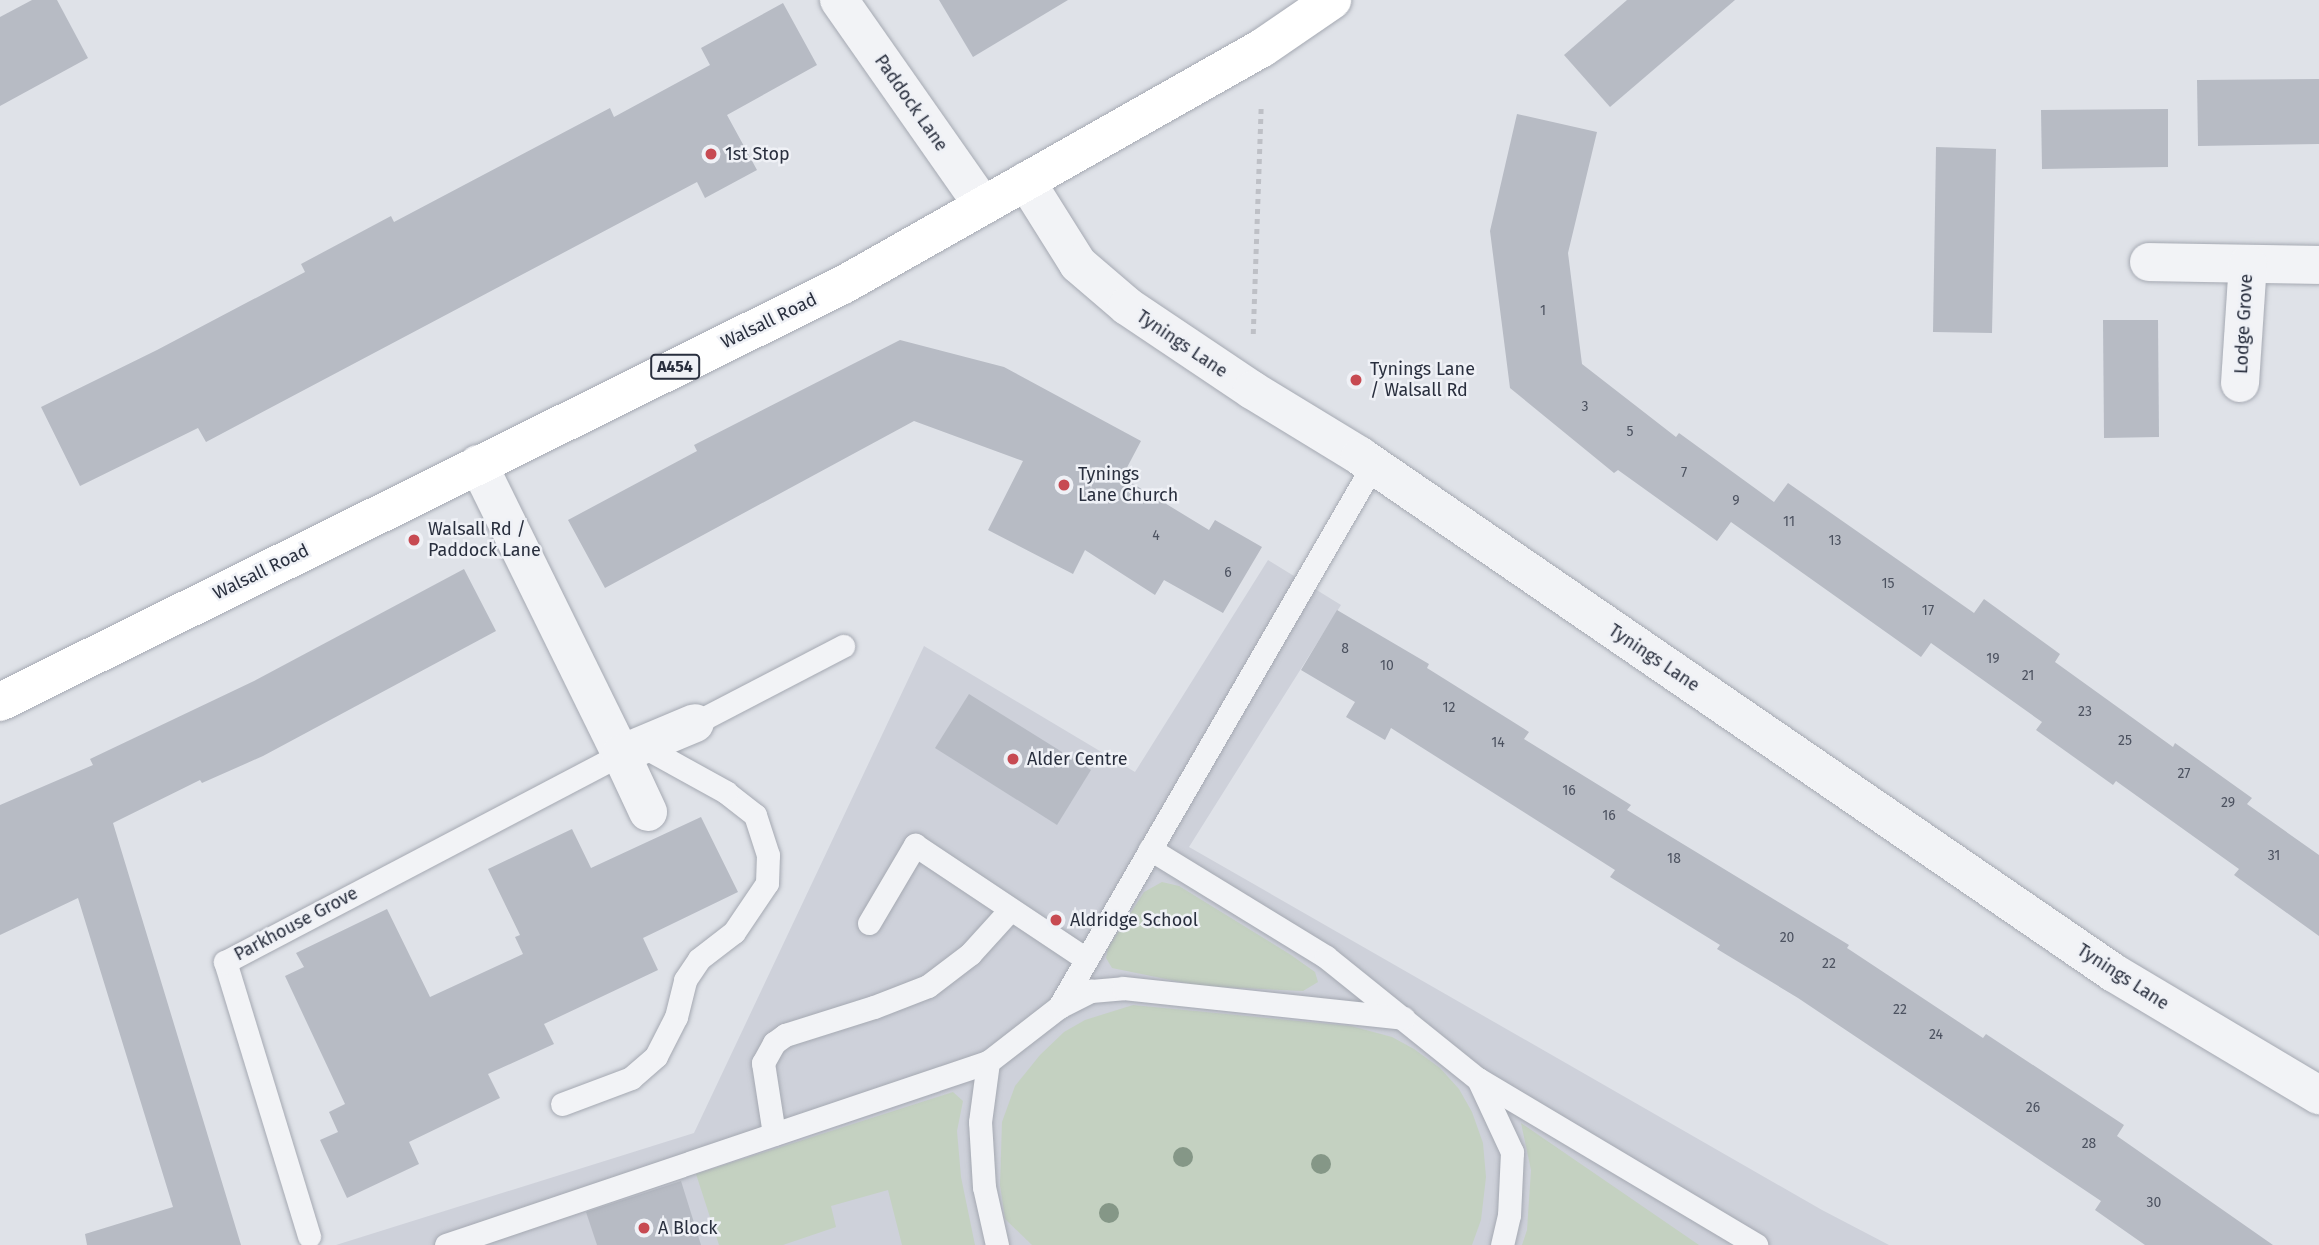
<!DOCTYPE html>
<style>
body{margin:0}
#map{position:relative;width:2319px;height:1245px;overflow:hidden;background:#dfe2e8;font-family:"Fira Sans",sans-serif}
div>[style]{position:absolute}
.built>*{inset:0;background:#ced1da}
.green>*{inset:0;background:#c4d1c1}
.building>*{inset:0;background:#b7bbc4}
.path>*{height:4.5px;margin-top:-2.25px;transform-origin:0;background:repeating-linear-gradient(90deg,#bec0c6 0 5px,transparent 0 10px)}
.roads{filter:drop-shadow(0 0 2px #a5a9b2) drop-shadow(0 0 2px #a5a9b2)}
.service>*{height:23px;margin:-11.5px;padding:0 11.5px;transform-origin:11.5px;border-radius:11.5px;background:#f2f3f6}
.minor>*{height:38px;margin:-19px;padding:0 19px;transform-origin:19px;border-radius:19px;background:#f2f3f6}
.primary>*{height:38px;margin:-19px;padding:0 19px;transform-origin:19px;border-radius:19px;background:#fff}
.trees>*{width:20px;height:20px;margin:-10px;border-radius:50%;background:#859787}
.dots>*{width:19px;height:19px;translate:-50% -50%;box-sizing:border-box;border:4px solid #eff1f6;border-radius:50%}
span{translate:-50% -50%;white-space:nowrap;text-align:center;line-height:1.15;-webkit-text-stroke:5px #eff1f6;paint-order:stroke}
.number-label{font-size:14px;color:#4c5260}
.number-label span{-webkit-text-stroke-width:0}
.shield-label span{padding:2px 5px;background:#eff1f6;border:2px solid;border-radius:5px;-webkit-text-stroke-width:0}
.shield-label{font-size:16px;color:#292f3e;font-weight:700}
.street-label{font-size:18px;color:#292f3e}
.poi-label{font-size:18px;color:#292f3e}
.left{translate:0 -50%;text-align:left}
</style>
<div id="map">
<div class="built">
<i style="clip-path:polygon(1268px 560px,1341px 605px,1189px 847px,1822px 1210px,1889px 1245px,336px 1245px,694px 1133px,924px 646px,1135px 772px)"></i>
</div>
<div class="green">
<i style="clip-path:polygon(1162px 882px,1179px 886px,1291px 955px,1315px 972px,1318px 982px,1303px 991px,1200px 986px,1112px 968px,1106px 958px,1108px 948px,1144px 892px)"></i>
<i style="clip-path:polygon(1133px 1005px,1351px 1026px,1392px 1037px,1414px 1049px,1440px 1068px,1459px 1089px,1472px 1112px,1483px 1143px,1486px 1177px,1481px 1220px,1472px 1245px,1032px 1245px,1005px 1219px,1000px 1185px,1002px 1122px,1015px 1086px,1040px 1055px,1064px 1032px,1085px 1020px)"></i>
<i style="clip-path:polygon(953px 1092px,963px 1101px,957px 1131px,961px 1177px,975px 1245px,902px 1245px,888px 1190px,831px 1206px,836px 1227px,783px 1245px,719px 1245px,696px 1174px)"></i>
<i style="clip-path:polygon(1521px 1123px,1699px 1245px,1522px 1245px,1527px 1230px,1531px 1170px)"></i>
</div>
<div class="building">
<i style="clip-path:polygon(32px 0,57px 0,88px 58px,0 106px,0 17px)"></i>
<i style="clip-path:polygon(939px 0,1068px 0,973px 57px)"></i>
<i style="clip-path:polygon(1627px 0,1735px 0,1610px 107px,1564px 55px)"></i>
<i style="clip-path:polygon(783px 3px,817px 65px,727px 115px,757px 170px,705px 198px,697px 182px,206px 442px,198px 428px,80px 486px,41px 407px,157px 350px,305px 272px,301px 264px,391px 216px,394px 222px,610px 108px,614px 117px,710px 65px,701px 48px)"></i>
<i style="clip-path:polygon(2319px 79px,2319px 144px,2198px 146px,2197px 80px)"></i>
<i style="clip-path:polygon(2168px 109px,2168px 167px,2042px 169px,2041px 110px)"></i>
<i style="clip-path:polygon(1517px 114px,1597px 132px,1568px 253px,1582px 364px,1676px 437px,1679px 433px,1774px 502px,1788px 483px,1974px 613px,1984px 599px,2060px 654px,2055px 662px,2173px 747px,2175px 743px,2252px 798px,2247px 804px,2319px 855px,2319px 936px,2234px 875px,2239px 869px,2116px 781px,2113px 785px,2036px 730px,2042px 722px,1931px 643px,1921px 657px,1731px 522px,1717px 541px,1618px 470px,1614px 473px,1510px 388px,1490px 231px)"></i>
<i style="clip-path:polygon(1936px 147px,1996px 149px,1992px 333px,1933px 332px)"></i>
<i style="clip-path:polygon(2103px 320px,2158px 320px,2159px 437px,2104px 438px)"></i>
<i style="clip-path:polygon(900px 340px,1004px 367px,1141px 441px,1122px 477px,1209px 530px,1215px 520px,1262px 547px,1223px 613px,1164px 580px,1155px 595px,1085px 550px,1073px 574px,988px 530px,1023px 461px,914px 421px,605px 588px,568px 520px,697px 451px,694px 445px)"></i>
<i style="clip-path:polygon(464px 569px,496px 631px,263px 756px,202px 783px,200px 780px,113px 823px,241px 1245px,87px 1245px,85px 1234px,173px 1207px,78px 898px,0 935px,0 805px,93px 765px,90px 759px,254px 681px)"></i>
<i style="clip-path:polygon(1337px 610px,1429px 664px,1427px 668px,1529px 732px,1524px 739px,1631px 805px,1627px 810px,1849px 945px,1847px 948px,1983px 1038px,1986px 1034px,2124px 1125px,2117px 1136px,2273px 1245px,2145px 1245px,2095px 1210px,2101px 1201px,1798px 998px,1717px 949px,1720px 945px,1610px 877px,1615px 870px,1391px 728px,1385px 740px,1346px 717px,1355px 702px,1301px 670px)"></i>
<i style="clip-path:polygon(969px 694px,1091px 770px,1057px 825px,935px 748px)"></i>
<i style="clip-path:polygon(701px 817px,738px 892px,643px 938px,658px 970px,544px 1024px,554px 1044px,488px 1074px,500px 1098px,409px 1142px,419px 1164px,347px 1198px,320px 1140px,338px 1132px,329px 1112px,345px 1104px,285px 976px,304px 967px,296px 953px,387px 909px,430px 997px,523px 954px,515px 937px,520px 935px,488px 869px,572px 829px,591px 868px)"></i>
<i style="clip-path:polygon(681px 1181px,701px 1245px,597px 1245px,586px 1212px)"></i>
</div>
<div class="path">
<i style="left:1253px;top:334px;width:230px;rotate:-88deg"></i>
</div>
<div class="roads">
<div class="service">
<i style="left:695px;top:723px;width:167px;rotate:-27.5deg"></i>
<i style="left:1150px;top:849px;width:206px;rotate:31.5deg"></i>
<i style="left:1326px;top:957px;width:195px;rotate:38.8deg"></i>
<i style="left:1478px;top:1079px;width:81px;rotate:65deg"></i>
<i style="left:1512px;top:1152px;width:63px;rotate:92.7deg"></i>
<i style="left:1509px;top:1215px;width:31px;rotate:103deg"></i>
<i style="left:869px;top:923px;width:91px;rotate:-59.5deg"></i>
<i style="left:915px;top:845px;width:206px;rotate:33.7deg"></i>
<i style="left:1059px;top:1007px;width:36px;rotate:-27deg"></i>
<i style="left:1091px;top:991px;width:32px;rotate:-5deg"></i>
<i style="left:1123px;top:988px;width:282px;rotate:6.1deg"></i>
<i style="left:1478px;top:1079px;width:324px;rotate:30.8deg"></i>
<i style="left:562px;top:1104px;width:74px;rotate:-20.6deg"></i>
<i style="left:631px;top:1078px;width:33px;rotate:-41deg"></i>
<i style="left:656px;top:1056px;width:44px;rotate:-62.9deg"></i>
<i style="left:676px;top:1017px;width:38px;rotate:-76deg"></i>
<i style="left:685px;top:980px;width:25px;rotate:-56deg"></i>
<i style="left:699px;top:959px;width:44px;rotate:-37.6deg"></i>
<i style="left:734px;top:932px;width:59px;rotate:-56deg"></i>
<i style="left:767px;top:883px;width:28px;rotate:-88deg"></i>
<i style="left:768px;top:855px;width:42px;rotate:-108deg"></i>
<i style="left:755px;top:815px;width:37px;rotate:-142deg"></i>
<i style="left:726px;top:792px;width:97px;rotate:-151.1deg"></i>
<i style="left:774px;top:1134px;width:72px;rotate:-98.8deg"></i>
<i style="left:763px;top:1063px;width:23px;rotate:-61deg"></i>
<i style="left:774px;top:1043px;width:14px;rotate:-36deg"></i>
<i style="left:785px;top:1035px;width:93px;rotate:-17.5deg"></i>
<i style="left:874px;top:1007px;width:58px;rotate:-21.3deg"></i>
<i style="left:928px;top:986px;width:53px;rotate:-37.3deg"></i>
<i style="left:970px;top:954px;width:59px;rotate:-47.7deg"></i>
<i style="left:309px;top:1236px;width:287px;rotate:-107deg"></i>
<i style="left:225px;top:962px;width:447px;rotate:-27.7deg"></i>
<i style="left:446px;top:1245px;width:572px;rotate:-18.66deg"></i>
<i style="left:997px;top:1245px;width:59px;rotate:-102.6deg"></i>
<i style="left:984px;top:1187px;width:65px;rotate:-93.5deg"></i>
<i style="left:980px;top:1122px;width:61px;rotate:-82.4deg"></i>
<i style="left:988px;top:1062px;width:90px;rotate:-37.8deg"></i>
<i style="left:1059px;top:1007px;width:626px;rotate:-59.91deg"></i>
</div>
<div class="minor">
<i style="left:839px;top:0;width:251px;rotate:55deg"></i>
<i style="left:1026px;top:181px;width:98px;rotate:57.9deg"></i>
<i style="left:1078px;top:264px;width:65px;rotate:40.6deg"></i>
<i style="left:1127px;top:306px;width:151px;rotate:33.9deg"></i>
<i style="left:1252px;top:390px;width:127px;rotate:31.4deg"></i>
<i style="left:1360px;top:456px;width:914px;rotate:34.44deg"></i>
<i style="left:2114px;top:973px;width:239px;rotate:30.8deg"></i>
<i style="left:2149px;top:262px;width:170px;rotate:1deg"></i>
<i style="left:2240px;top:383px;width:119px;rotate:-86.2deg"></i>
<i style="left:478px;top:464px;width:323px;rotate:63.8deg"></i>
<i style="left:621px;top:754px;width:80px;rotate:-22.7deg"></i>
<i style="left:621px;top:754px;width:64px;rotate:65deg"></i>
</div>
<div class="primary">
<i style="left:0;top:702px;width:940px;rotate:-26.32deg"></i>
<i style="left:843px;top:285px;width:481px;rotate:-29.5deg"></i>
<i style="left:1262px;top:48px;width:85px;rotate:-34.4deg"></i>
</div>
</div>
<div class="trees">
<i style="left:1183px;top:1157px"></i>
<i style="left:1321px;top:1164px"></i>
<i style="left:1109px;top:1213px"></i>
</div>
<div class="dots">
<i style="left:711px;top:154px;background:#c74a52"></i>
<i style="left:1356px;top:380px;background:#c74a52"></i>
<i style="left:1064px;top:485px;background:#c74a52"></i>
<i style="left:414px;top:540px;background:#c74a52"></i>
<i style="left:1013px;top:759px;background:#c74a52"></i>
<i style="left:1056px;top:920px;background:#c74a52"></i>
<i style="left:644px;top:1228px;background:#c74a52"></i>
</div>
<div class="number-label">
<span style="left:1543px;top:311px">1</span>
<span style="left:1585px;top:407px">3</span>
<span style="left:1630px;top:432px">5</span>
<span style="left:1684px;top:473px">7</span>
<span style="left:1736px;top:501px">9</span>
<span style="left:1789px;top:522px">11</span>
<span style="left:1156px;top:536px">4</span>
<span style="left:1835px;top:541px">13</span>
<span style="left:1228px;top:573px">6</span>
<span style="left:1888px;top:584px">15</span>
<span style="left:1928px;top:611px">17</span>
<span style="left:1345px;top:649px">8</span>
<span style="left:1993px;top:659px">19</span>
<span style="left:1387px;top:666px">10</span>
<span style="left:2028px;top:676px">21</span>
<span style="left:1449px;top:708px">12</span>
<span style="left:2085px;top:712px">23</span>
<span style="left:2125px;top:741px">25</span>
<span style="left:1498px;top:743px">14</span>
<span style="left:2184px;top:774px">27</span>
<span style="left:1569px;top:791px">16</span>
<span style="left:2228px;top:803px">29</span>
<span style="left:1609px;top:816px">16</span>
<span style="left:2274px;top:856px">31</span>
<span style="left:1674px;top:859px">18</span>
<span style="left:1787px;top:938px">20</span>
<span style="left:1829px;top:964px">22</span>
<span style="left:1900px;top:1010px">22</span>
<span style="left:1936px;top:1035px">24</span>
<span style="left:2033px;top:1108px">26</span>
<span style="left:2089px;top:1144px">28</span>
<span style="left:2154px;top:1203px">30</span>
</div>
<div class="shield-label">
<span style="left:675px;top:367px">A454</span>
</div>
<div class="street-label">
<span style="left:911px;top:103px;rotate:55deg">Paddock Lane</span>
<span style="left:769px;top:321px;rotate:-26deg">Walsall Road</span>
<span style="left:2244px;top:324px;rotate:-87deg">Lodge Grove</span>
<span style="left:1182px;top:344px;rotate:34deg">Tynings Lane</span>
<span style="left:261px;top:572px;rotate:-26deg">Walsall Road</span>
<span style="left:1654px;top:658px;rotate:34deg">Tynings Lane</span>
<span style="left:296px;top:924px;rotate:-28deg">Parkhouse Grove</span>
<span style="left:2123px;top:977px;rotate:33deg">Tynings Lane</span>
</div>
<div class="poi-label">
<span class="left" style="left:725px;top:154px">1st Stop</span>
<span class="left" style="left:1370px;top:380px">Tynings Lane<br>/ Walsall Rd</span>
<span class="left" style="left:1078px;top:485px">Tynings<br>Lane Church</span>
<span class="left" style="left:428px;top:540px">Walsall Rd /<br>Paddock Lane</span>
<span class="left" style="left:1027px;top:759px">Alder Centre</span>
<span class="left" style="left:1070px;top:920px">Aldridge School</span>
<span class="left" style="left:658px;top:1228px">A Block</span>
</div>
</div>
